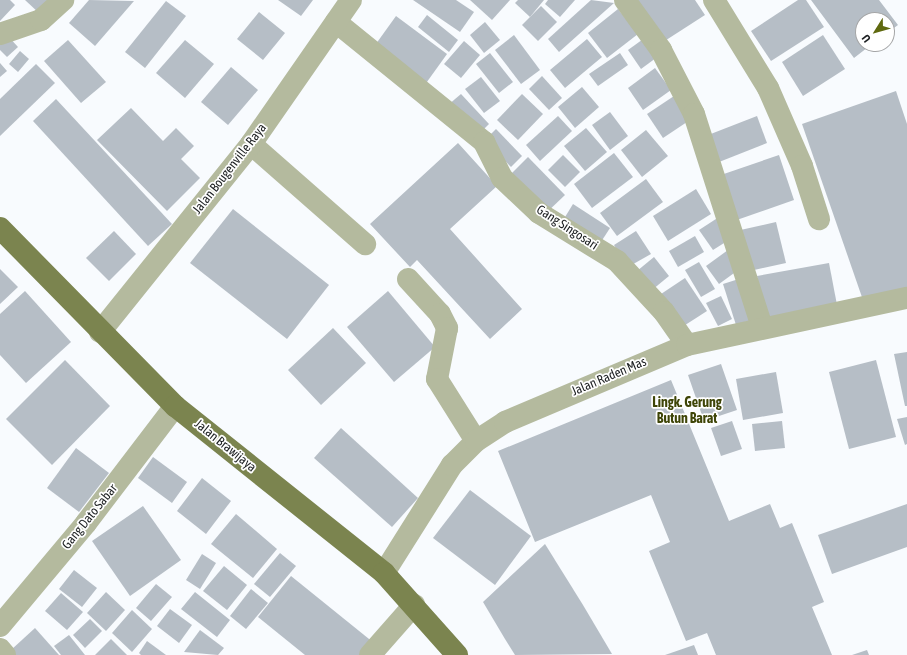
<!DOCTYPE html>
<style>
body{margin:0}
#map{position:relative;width:907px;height:655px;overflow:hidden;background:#f8fbfe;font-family:"Asap Condensed",sans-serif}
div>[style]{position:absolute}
.building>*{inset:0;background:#b6bec6}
.minor>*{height:22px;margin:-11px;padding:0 11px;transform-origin:11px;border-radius:11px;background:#b4ba9e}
.major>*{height:22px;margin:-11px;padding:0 11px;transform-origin:11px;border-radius:11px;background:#7b844f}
span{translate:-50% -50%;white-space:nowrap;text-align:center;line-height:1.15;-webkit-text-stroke:3.5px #fff;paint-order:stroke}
.street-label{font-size:13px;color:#1c1f21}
.neighbourhood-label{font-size:14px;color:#3e4507;font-weight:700}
.north{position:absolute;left:855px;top:12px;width:40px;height:40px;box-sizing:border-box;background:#fff;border:1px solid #a4a5a6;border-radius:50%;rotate:233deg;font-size:11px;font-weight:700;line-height:16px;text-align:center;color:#1c1f21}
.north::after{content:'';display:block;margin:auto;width:14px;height:18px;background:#5f690f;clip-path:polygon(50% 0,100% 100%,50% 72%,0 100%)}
</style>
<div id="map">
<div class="building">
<i style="clip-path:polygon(0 0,10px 0,15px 5px,0 21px)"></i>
<i style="clip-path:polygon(25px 0,53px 0,40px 14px)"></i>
<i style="clip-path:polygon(89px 0,134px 1px,95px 46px,69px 23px)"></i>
<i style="clip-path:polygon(278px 0,313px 0,301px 16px)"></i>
<i style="clip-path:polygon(413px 0,456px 0,474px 12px,460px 32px)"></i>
<i style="clip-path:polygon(470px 0,510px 0,492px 20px)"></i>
<i style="clip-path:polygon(518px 0,544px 0,530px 17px,515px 3px)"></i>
<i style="clip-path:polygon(548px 0,575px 0,560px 17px,545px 4px)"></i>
<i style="clip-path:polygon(591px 0,614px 3px,559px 52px,548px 39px)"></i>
<i style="clip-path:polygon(632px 0,695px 0,705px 15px,660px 44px)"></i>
<i style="clip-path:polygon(798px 0,806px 0,824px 27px,771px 61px,751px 31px)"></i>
<i style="clip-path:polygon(811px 0,879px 0,898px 25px,887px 33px,887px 20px,863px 20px,863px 44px,872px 44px,854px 58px)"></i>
<i style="clip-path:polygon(166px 1px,186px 16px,145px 68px,125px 52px)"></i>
<i style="clip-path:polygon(541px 6px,557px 22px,538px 41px,522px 25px)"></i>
<i style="clip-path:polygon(618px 9px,638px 34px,607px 58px,588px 33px)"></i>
<i style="clip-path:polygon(259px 12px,285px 33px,263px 60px,237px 39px)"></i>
<i style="clip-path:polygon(427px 15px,458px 40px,449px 52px,418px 27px)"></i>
<i style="clip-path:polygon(396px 16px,447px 54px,424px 86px,373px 48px)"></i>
<i style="clip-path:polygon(485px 22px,500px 40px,484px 53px,470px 35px)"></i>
<i style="clip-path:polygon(7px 35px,18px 47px,7px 57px,0 50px,0 42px)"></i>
<i style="clip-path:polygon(514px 35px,540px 70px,521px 84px,495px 50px)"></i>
<i style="clip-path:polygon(823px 35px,845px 69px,803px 96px,782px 62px)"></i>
<i style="clip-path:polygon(646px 37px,660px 55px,641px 69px,628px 50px)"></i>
<i style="clip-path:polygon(587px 39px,602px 57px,565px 88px,550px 70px)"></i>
<i style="clip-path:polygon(68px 40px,106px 82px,81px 103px,44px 61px)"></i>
<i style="clip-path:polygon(185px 40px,214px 64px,185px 98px,156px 73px)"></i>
<i style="clip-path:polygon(464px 41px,480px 55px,461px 78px,444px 64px)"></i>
<i style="clip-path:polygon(20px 51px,29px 59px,18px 72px,9px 64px)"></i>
<i style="clip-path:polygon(490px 53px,513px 82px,499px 93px,476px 64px)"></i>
<i style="clip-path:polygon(620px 53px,628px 65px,598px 86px,589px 74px)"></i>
<i style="clip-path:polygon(0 63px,7px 71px,0 77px)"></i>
<i style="clip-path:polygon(36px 64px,55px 83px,0 136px,0 99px)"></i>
<i style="clip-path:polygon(231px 67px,258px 90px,228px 125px,201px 102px)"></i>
<i style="clip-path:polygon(655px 68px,671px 90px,643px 110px,628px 88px)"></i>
<i style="clip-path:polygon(542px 76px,562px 98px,549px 110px,529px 89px)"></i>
<i style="clip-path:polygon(481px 77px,500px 101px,484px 113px,465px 89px)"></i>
<i style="clip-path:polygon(582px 87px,599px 107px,575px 128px,558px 107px)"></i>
<i style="clip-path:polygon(896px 91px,907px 124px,907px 289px,864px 303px,802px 124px)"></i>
<i style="clip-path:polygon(461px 94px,489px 124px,477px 136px,448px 105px)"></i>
<i style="clip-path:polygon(522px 94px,543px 114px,518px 140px,497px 120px)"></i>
<i style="clip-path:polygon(674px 96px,690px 120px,663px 138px,647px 114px)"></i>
<i style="clip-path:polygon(56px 99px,172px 224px,148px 246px,33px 121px)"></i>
<i style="clip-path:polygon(131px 108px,163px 141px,176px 128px,194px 146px,181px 159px,200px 178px,167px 211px,97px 140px)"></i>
<i style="clip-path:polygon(610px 112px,628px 136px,610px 150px,592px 125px)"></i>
<i style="clip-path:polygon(558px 116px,572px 131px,540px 161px,526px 145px)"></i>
<i style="clip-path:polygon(757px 116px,767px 143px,714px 164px,703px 137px)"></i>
<i style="clip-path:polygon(586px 128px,607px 152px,585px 171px,564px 146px)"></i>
<i style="clip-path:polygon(496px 129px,522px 156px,511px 167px,485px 140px)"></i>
<i style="clip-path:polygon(646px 130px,668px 156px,642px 177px,621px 150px)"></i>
<i style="clip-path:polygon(458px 143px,497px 186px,450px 229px,522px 309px,490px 339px,417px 260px,410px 267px,370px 224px)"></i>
<i style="clip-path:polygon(614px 153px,633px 177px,592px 208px,574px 184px)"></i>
<i style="clip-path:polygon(563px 155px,580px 172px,565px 187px,548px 170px)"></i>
<i style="clip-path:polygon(779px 155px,794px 200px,731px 222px,715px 177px)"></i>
<i style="clip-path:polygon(528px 157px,565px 195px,544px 215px,507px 178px)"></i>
<i style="clip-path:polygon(646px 179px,663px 202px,617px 236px,600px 213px)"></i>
<i style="clip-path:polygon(696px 189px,711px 214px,668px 241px,653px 216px)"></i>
<i style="clip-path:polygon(573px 204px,610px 228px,599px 245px,562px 222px)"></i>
<i style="clip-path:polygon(233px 209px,329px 285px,287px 339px,190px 263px)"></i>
<i style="clip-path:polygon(719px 217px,732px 238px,713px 250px,699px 230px)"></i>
<i style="clip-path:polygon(776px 222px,786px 263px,745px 272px,736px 231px)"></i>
<i style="clip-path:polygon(114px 231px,136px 254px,109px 281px,86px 258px)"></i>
<i style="clip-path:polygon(636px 231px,651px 254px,628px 267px,614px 245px)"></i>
<i style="clip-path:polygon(695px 236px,704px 252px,678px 267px,669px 251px)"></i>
<i style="clip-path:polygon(728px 250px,741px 268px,719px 284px,706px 266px)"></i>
<i style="clip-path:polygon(654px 257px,669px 276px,652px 290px,637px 271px)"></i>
<i style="clip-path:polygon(699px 262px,715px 289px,701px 297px,685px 270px)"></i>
<i style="clip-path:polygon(829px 263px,837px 305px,765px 319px,757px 276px)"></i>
<i style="clip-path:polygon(0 269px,18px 287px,0 304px)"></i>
<i style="clip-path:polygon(745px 277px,758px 318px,736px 325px,723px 284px)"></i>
<i style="clip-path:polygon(685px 278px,707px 311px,679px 329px,658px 296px)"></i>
<i style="clip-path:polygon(25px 291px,71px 342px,26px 383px,0 355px,0 314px)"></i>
<i style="clip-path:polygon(388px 291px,435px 347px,394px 382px,347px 327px)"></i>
<i style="clip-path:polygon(721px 296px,732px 319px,718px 326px,706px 303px)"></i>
<i style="clip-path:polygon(333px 328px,366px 363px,321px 405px,288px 370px)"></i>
<i style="clip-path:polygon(907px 352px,907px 406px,905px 406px,894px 354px)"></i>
<i style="clip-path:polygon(65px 360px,110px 406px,52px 465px,6px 419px)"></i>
<i style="clip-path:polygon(876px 360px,896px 437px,849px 449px,829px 372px)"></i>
<i style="clip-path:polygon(721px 364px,737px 410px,704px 421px,688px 375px)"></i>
<i style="clip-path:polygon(776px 372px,783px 413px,743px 420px,736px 379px)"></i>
<i style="clip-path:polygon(671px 380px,729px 521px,770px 504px,780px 528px,792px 523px,824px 602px,812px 607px,832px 655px,716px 655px,707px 633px,686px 641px,649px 551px,670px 542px,651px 495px,535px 542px,498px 451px)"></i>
<i style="clip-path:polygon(907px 417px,907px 444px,905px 445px,897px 419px)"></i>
<i style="clip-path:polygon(732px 421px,742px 449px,721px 456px,711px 428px)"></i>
<i style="clip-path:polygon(782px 421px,785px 448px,755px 451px,752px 424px)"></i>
<i style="clip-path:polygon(341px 428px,418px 498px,392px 527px,314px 458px)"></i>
<i style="clip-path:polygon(76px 448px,109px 473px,79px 512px,47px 488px)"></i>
<i style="clip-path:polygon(153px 457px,187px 482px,172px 503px,138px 478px)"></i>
<i style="clip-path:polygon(202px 478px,231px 501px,206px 534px,177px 511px)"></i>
<i style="clip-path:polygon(470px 490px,531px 536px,495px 585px,433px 538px)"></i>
<i style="clip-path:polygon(907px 504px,907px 547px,832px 574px,818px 535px)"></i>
<i style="clip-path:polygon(143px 506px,181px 560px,130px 596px,92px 541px)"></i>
<i style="clip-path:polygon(236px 514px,277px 549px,253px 578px,211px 544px)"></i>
<i style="clip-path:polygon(545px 544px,583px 605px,612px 654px,515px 655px,505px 639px,483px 602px)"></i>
<i style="clip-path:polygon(280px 553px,296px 566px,270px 597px,254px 584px)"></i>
<i style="clip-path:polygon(202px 554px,216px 563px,200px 589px,186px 580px)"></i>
<i style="clip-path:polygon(224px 566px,247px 585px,227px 610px,203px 591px)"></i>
<i style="clip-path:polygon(74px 570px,97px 588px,82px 607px,59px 589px)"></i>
<i style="clip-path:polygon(291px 576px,374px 643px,365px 655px,305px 655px,258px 617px)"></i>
<i style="clip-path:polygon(156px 584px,172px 597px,151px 621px,136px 608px)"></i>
<i style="clip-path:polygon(251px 589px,268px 603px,246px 629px,230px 616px)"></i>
<i style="clip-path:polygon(106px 592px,125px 610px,106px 631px,87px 613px)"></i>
<i style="clip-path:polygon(195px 592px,230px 620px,217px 637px,181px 609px)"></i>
<i style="clip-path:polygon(61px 593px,83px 612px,67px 630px,45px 611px)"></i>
<i style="clip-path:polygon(170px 609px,192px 625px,179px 643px,157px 626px)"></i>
<i style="clip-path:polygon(132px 610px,152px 629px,132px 652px,112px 633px)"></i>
<i style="clip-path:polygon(90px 619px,102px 631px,85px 648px,73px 635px)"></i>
<i style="clip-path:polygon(35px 628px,59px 655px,15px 655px,11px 650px)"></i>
<i style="clip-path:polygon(200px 630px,224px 648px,218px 655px,184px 652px)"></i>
<i style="clip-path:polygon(69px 635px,85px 655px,61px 655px,54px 646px)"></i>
<i style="clip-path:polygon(111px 639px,127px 655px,95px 655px)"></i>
<i style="clip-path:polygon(147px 641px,166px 655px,141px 655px,139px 653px)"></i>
<i style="clip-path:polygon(694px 645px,698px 655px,665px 655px)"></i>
<i style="clip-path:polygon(867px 650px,869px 655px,852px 655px)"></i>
</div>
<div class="minor">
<i style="left:625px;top:0;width:62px;rotate:54.2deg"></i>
<i style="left:661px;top:50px;width:72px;rotate:62.7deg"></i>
<i style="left:694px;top:114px;width:224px;rotate:72.3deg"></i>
<i style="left:714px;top:0;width:103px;rotate:58.5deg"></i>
<i style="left:768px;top:88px;width:85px;rotate:66.4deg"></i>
<i style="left:802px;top:166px;width:56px;rotate:72.2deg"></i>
<i style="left:336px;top:22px;width:191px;rotate:39deg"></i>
<i style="left:484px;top:142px;width:40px;rotate:63.4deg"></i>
<i style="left:502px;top:178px;width:51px;rotate:43.4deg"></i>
<i style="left:539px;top:213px;width:92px;rotate:31.6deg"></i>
<i style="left:617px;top:261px;width:69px;rotate:47.3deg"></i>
<i style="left:664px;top:312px;width:40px;rotate:55.1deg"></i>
<i style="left:0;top:34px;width:43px;rotate:-18.9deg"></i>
<i style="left:41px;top:20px;width:30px;rotate:-42deg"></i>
<i style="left:251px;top:144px;width:152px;rotate:41.3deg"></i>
<i style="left:408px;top:279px;width:47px;rotate:47.6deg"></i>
<i style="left:440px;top:314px;width:16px;rotate:63deg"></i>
<i style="left:447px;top:328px;width:52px;rotate:101.1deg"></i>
<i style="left:437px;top:379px;width:73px;rotate:57.8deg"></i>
<i style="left:100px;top:332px;width:241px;rotate:-51.2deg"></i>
<i style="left:251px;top:144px;width:175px;rotate:-55.2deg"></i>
<i style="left:384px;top:573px;width:128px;rotate:-57.8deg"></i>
<i style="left:452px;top:465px;width:34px;rotate:-45deg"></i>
<i style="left:476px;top:441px;width:35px;rotate:-33deg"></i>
<i style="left:505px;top:422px;width:198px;rotate:-22.9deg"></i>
<i style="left:687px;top:345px;width:225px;rotate:-12.1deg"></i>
<i style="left:0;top:626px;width:134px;rotate:-50.1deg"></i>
<i style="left:86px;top:523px;width:147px;rotate:-52.7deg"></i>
<i style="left:0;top:649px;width:8px;rotate:50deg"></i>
<i style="left:370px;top:655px;width:67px;rotate:-48.7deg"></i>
</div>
<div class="major">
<i style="left:0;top:228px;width:250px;rotate:45.5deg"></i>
<i style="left:175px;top:406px;width:268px;rotate:38.6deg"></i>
<i style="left:384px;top:573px;width:110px;rotate:48.3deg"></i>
</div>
<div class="street-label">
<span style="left:230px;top:169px;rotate:-52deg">Jalan Bougenville Raya</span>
<span style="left:567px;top:228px;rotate:33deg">Gang Singosari</span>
<span style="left:609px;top:377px;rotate:-23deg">Jalan Raden Mas</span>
<span style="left:225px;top:446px;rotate:39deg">Jalan Brawijaya</span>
<span style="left:90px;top:517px;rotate:-51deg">Gang Dato Sabar</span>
</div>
<div class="neighbourhood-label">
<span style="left:687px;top:410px">Lingk. Gerung<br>Butun Barat</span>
</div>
<div class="north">U</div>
</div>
